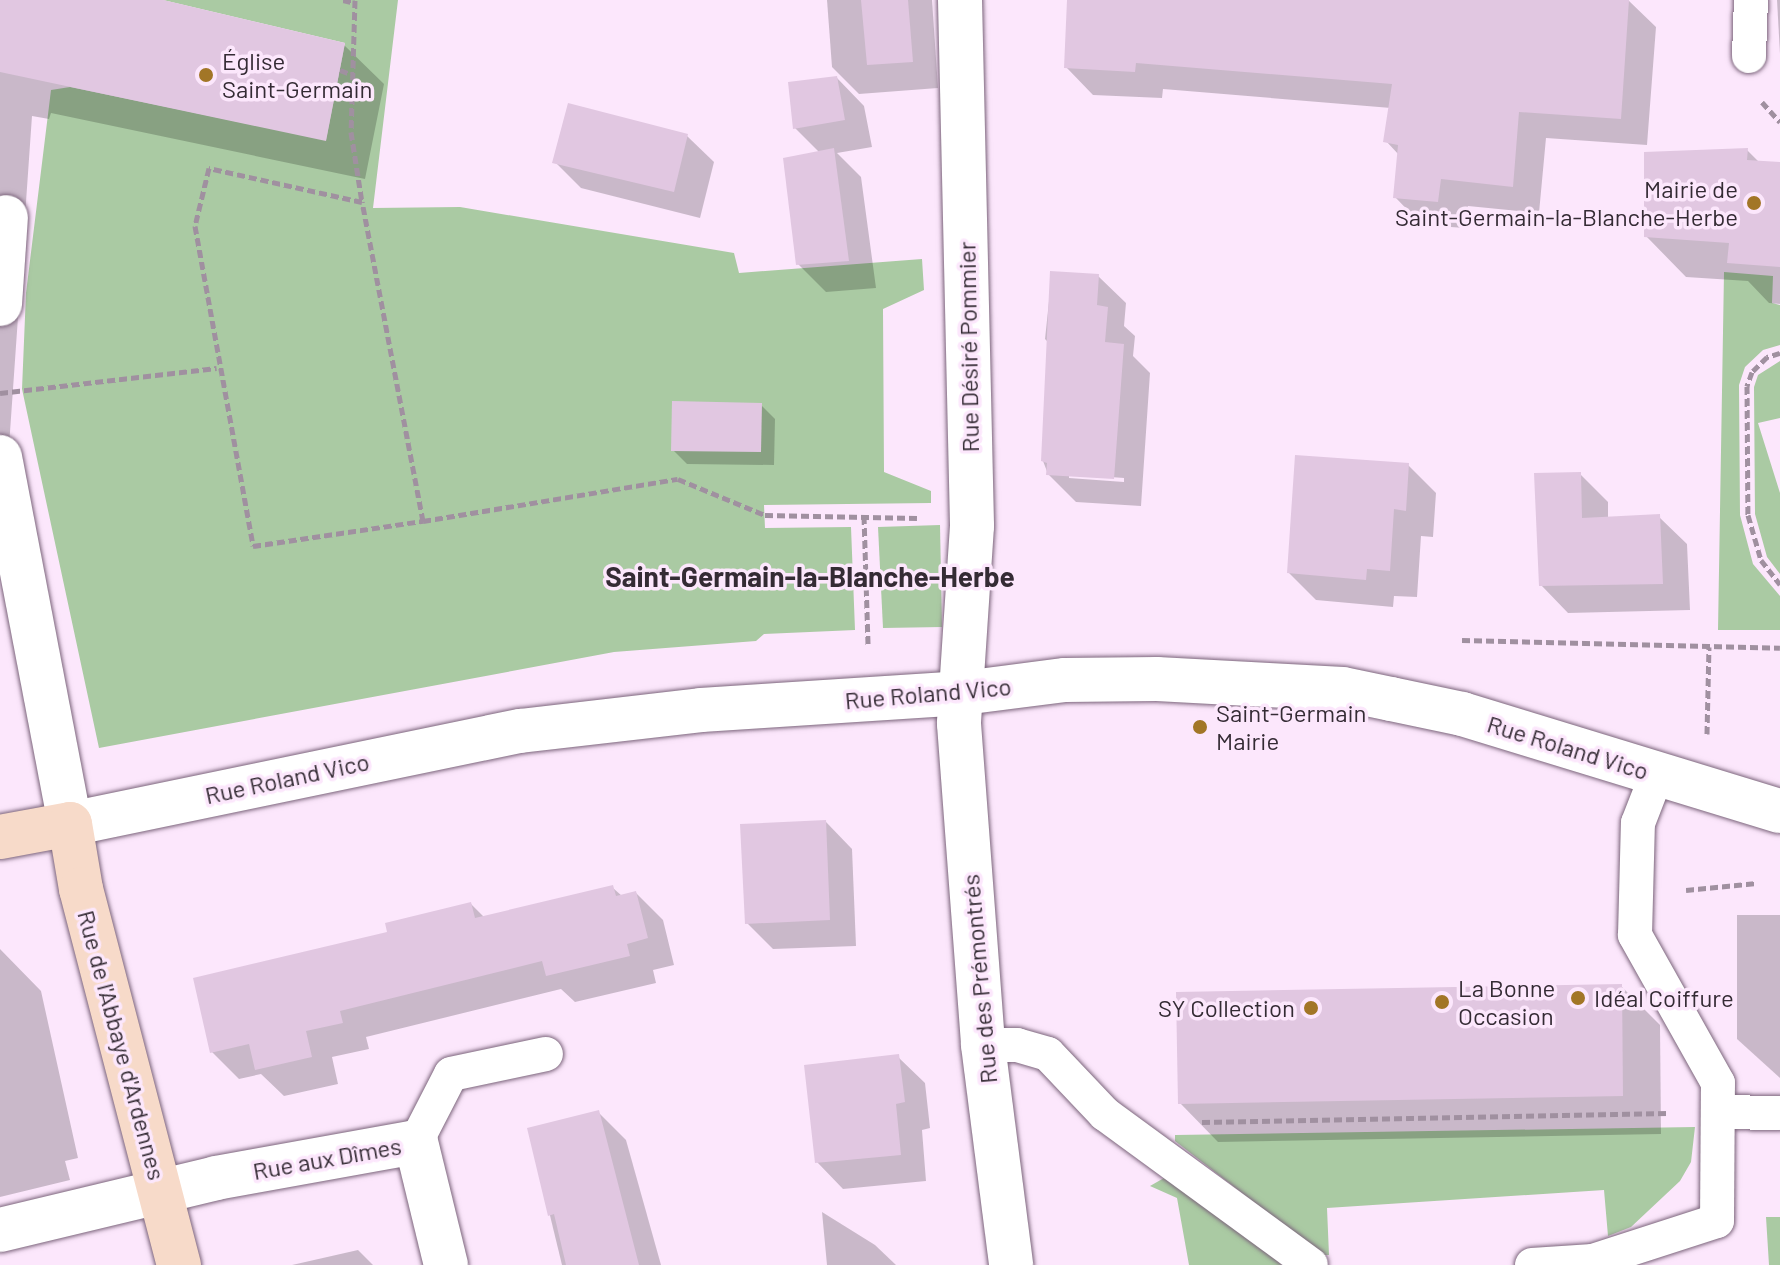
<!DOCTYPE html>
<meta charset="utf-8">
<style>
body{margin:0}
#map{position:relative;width:1780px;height:1265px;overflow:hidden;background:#fce7fc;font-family:Barlow,sans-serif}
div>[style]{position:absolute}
.green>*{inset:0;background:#aacaa3}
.shadow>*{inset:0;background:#0003}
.building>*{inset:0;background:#e1c7e1}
.path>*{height:5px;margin-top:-2.5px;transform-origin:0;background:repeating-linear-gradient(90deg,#a090a0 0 8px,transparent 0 12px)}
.roads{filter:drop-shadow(0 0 2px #7c657c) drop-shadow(0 0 2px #7c657c)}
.lane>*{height:34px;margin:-17px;padding:0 17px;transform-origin:17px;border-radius:17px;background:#fff}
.street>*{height:44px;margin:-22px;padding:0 22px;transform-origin:22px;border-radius:22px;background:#fff}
.secondary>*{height:44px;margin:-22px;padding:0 22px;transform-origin:22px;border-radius:22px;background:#f7dac9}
.dots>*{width:22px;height:22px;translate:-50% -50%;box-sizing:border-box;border:4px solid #fce7fc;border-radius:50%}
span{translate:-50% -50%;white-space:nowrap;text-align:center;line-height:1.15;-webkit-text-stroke:7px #fce7fc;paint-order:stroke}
.poi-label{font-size:24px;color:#342b34}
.left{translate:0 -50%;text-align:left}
.right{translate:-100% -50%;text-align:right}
.street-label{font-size:24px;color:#342b34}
.quarter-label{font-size:28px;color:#342b34;font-weight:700}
</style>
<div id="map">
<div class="green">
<i style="clip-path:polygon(163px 0,398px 0,373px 208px,460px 207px,734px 253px,739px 273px,922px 259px,924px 290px,883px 309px,884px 472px,931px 491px,931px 503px,764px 505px,765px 528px,851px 527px,855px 630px,764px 634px,756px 641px,614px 652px,99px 748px,22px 389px,26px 293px,51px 90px,70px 87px,326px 140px,345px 43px)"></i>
<i style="clip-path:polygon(1724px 272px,1773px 276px,1772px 303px,1780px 305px,1780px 345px,1763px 350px,1745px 367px,1739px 385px,1740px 515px,1753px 564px,1780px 596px,1780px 630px,1718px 630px)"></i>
<i style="clip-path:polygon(1780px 361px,1780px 418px,1758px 423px,1780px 493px,1780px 574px,1767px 557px,1755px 514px,1754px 387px,1758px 375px)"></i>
<i style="clip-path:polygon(940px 525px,942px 627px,883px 628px,878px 527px)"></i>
<i style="clip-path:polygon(1695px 1127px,1691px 1162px,1680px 1181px,1631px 1227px,1608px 1236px,1604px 1190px,1327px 1208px,1329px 1255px,1322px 1255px,1175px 1141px,1175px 1135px)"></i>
<i style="clip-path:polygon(1164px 1178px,1195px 1194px,1282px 1265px,1189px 1265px,1177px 1198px,1150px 1186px)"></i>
<i style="clip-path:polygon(1766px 1217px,1780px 1217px,1780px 1265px,1769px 1265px)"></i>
</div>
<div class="shadow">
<i style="clip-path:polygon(0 0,161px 0,344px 45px,384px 84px,365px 179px,51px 113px,49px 119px,32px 116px,8px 461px,0 460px)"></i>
<i style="clip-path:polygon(827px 0,932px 0,938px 88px,859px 94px,832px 67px)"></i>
<i style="clip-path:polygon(1069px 0,1628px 0,1656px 27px,1647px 145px,1546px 138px,1539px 213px,1468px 206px,1465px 228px,1422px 225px,1395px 197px,1399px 155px,1386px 141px,1391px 108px,1163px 89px,1162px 98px,1093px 95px,1066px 67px)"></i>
<i style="clip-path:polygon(1777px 0,1780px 0,1780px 54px)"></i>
<i style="clip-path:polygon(837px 78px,864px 106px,872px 147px,837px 153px,861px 177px,876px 288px,826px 292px,798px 264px,820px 153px,795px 128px)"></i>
<i style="clip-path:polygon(687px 136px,714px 162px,700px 218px,581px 188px,555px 162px)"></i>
<i style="clip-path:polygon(1747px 150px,1759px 162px,1780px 164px,1780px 304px,1769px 303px,1748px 281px,1686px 277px,1646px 236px)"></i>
<i style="clip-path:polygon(evenodd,1052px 273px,1098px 276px,1126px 303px,1124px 326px,1135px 336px,1133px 356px,1150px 373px,1141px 506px,1076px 502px,1048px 474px,1043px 461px,1052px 346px,1045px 339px,1052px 273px,1069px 474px,1124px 478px,1124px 482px,1069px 478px,1069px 474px)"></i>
<i style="clip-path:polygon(761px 405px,775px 419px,774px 465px,687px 464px,673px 450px)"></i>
<i style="clip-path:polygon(1408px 465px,1436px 493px,1433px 537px,1421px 536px,1417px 597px,1394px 596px,1393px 607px,1316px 600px,1289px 573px)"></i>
<i style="clip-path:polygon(1580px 474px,1608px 502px,1608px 519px,1659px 517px,1687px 544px,1690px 610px,1568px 613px,1541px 585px)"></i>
<i style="clip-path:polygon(826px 822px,852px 849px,856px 946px,773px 949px,747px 923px)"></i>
<i style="clip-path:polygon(613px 888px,622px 896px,636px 893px,663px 920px,674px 965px,653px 970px,656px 983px,575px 1002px,561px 989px,366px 1037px,369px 1049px,332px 1057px,338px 1084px,284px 1096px,261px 1074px,239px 1079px,212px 1052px,390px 934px,471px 904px,485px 918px)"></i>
<i style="clip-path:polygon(1737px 915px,1780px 915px,1780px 1078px,1737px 1039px)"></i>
<i style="clip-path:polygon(0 949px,41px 991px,78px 1158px,65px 1161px,70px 1180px,0 1197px)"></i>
<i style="clip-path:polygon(1621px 986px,1660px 1025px,1661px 1134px,1218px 1142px,1180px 1103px)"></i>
<i style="clip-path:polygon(898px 1057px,925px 1083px,930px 1128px,922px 1130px,926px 1181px,843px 1189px,817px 1162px)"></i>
<i style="clip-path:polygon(598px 1112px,626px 1140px,661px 1265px,562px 1265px,529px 1129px)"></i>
<i style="clip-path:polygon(822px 1212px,875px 1245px,896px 1265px,827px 1265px)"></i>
<i style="clip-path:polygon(358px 1250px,373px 1265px,292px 1265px)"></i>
</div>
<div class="building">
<i style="clip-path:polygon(0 0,163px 0,345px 43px,326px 141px,0 72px)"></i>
<i style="clip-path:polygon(861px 0,908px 0,913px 62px,867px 65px)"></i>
<i style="clip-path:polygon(1067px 0,1629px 0,1621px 119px,1519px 112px,1513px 187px,1441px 179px,1438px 202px,1393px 198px,1398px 145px,1383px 142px,1392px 84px,1136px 63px,1135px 72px,1064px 68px)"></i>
<i style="clip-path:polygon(837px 76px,845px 120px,793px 129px,788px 82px)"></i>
<i style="clip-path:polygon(568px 103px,688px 134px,674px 192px,552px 163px)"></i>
<i style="clip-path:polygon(834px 148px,849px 261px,796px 265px,783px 158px)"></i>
<i style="clip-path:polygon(1748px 148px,1747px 160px,1780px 162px,1780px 267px,1727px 263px,1729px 243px,1644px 237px,1644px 152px)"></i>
<i style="clip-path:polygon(1050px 271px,1099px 274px,1097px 305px,1108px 307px,1105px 342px,1124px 344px,1114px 479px,1046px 475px,1047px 463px,1041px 461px)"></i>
<i style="clip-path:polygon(672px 401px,762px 403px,761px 452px,671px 451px)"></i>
<i style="clip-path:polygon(1295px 455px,1409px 463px,1406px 511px,1394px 509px,1390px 571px,1367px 569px,1366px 580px,1287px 573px)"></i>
<i style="clip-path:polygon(1581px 472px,1582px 518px,1660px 514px,1663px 584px,1539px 586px,1534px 473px)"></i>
<i style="clip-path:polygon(826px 820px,830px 920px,745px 924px,740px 824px)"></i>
<i style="clip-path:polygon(613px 885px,616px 896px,636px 891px,648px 938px,627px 944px,630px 956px,546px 976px,542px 961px,340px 1011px,343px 1023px,306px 1031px,312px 1057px,255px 1070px,249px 1044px,210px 1053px,193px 978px,387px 932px,385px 923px,471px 902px,475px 918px)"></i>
<i style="clip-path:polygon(1622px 984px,1623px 1096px,1178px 1104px,1176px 992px)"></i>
<i style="clip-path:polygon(899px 1054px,905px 1102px,896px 1104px,901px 1155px,815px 1163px,804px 1065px)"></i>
<i style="clip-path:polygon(599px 1110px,639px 1265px,566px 1265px,554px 1214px,548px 1216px,527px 1128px)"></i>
</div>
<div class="path">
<i style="left:343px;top:0;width:12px;rotate:14deg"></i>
<i style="left:355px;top:0;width:132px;rotate:91.7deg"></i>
<i style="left:351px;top:132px;width:71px;rotate:81.1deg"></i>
<i style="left:340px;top:70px;width:14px;rotate:21deg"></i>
<i style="left:1762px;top:102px;width:27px;rotate:48deg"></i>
<i style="left:1780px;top:353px;width:14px;rotate:163deg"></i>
<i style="left:1767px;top:357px;width:21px;rotate:135deg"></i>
<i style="left:1752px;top:372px;width:15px;rotate:110deg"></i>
<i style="left:1747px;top:386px;width:129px;rotate:89.6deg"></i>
<i style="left:1748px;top:515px;width:47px;rotate:73.9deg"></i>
<i style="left:1761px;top:560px;width:31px;rotate:52deg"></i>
<i style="left:0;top:393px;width:218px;rotate:-6.6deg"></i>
<i style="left:864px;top:516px;width:129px;rotate:88.2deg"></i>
<i style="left:423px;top:521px;width:325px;rotate:-100.8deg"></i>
<i style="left:362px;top:202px;width:157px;rotate:-167.5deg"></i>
<i style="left:209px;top:168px;width:60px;rotate:103.6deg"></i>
<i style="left:195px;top:226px;width:325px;rotate:79.7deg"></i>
<i style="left:253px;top:546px;width:172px;rotate:-8.4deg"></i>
<i style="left:423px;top:521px;width:258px;rotate:-9.4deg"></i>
<i style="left:678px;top:479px;width:94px;rotate:22.5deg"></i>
<i style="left:765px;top:515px;width:152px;rotate:1.1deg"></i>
<i style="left:1462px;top:640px;width:318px;rotate:1.4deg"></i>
<i style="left:1707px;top:734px;width:87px;rotate:-88.7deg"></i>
<i style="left:1686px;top:890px;width:71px;rotate:-5.6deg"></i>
<i style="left:1202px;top:1122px;width:466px;rotate:-1.1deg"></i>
</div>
<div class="roads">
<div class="lane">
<i style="left:1749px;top:56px;width:56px;rotate:-88deg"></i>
<i style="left:983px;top:1045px;width:34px"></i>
<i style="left:1017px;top:1045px;width:32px;rotate:16deg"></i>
<i style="left:1048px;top:1054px;width:83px;rotate:46.5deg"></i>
<i style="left:1105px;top:1114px;width:255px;rotate:36.2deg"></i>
<i style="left:1718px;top:1112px;width:62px;rotate:0.9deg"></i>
<i style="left:416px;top:1142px;width:76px;rotate:-62.8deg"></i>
<i style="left:451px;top:1074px;width:97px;rotate:-11.9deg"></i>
<i style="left:1532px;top:1265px;width:61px;rotate:-3.8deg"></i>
<i style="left:1593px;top:1261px;width:130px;rotate:-17.9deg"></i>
<i style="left:1717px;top:1221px;width:138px;rotate:-89.6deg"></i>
<i style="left:1718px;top:1083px;width:170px;rotate:-119.3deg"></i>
<i style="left:1635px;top:935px;width:112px;rotate:-88.5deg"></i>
<i style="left:1638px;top:823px;width:53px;rotate:-68.8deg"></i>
</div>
<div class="street">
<i style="left:960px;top:0;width:526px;rotate:88.69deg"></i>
<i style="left:972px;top:526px;width:198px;rotate:93.8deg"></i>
<i style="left:959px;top:724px;width:322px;rotate:85.7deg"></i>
<i style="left:983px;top:1045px;width:222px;rotate:82.7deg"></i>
<i style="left:0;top:304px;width:87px;rotate:-86.1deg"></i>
<i style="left:0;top:457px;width:374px;rotate:79.2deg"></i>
<i style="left:70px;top:824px;width:460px;rotate:-11.7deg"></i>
<i style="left:520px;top:731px;width:182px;rotate:-6.6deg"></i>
<i style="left:701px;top:710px;width:263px;rotate:-3.7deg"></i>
<i style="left:963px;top:693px;width:103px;rotate:-7.3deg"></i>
<i style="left:1065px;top:680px;width:92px;rotate:-0.6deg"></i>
<i style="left:1157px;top:679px;width:186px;rotate:3.1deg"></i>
<i style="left:1343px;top:689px;width:49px;rotate:11.8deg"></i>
<i style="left:1391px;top:699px;width:73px;rotate:11.9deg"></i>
<i style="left:1462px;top:714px;width:332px;rotate:17deg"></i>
<i style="left:0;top:1230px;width:222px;rotate:-13.5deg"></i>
<i style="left:216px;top:1178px;width:203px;rotate:-10.2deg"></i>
<i style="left:416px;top:1142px;width:127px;rotate:76.3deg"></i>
</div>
<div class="secondary">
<i style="left:0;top:837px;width:71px;rotate:-10.5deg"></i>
<i style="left:70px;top:824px;width:66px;rotate:80.4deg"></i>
<i style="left:81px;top:889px;width:389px;rotate:75.4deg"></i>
</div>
</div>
<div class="dots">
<i style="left:206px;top:75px;background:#a27627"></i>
<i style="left:1754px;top:203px;background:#a27627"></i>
<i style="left:1200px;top:727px;background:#a27627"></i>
<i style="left:1578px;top:998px;background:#a27627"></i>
<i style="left:1442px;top:1002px;background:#a27627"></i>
<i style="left:1311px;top:1008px;background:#a27627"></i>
</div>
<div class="poi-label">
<span class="left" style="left:222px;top:75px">Église<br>Saint-Germain</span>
<span class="right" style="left:1738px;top:203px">Mairie de<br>Saint-Germain-la-Blanche-Herbe</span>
<span class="left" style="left:1216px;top:727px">Saint-Germain<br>Mairie</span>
<span class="left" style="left:1458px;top:1002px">La Bonne<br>Occasion</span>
<span class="left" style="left:1594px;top:998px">Idéal Coiffure</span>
<span class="right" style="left:1295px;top:1008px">SY Collection</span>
</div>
<div class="street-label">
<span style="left:968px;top:347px;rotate:-91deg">Rue Désiré Pommier</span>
<span style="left:928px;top:693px;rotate:-5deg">Rue Roland Vico</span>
<span style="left:1568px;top:747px;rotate:17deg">Rue Roland Vico</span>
<span style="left:287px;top:778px;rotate:-12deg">Rue Roland Vico</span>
<span style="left:979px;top:979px;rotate:-95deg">Rue des Prémontrés</span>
<span style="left:122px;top:1045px;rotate:75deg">Rue de l'Abbaye d'Ardennes</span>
<span style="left:327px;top:1158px;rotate:-10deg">Rue aux Dîmes</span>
</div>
<div class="quarter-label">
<span style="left:810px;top:576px">Saint-Germain-la-Blanche-Herbe</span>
</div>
</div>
